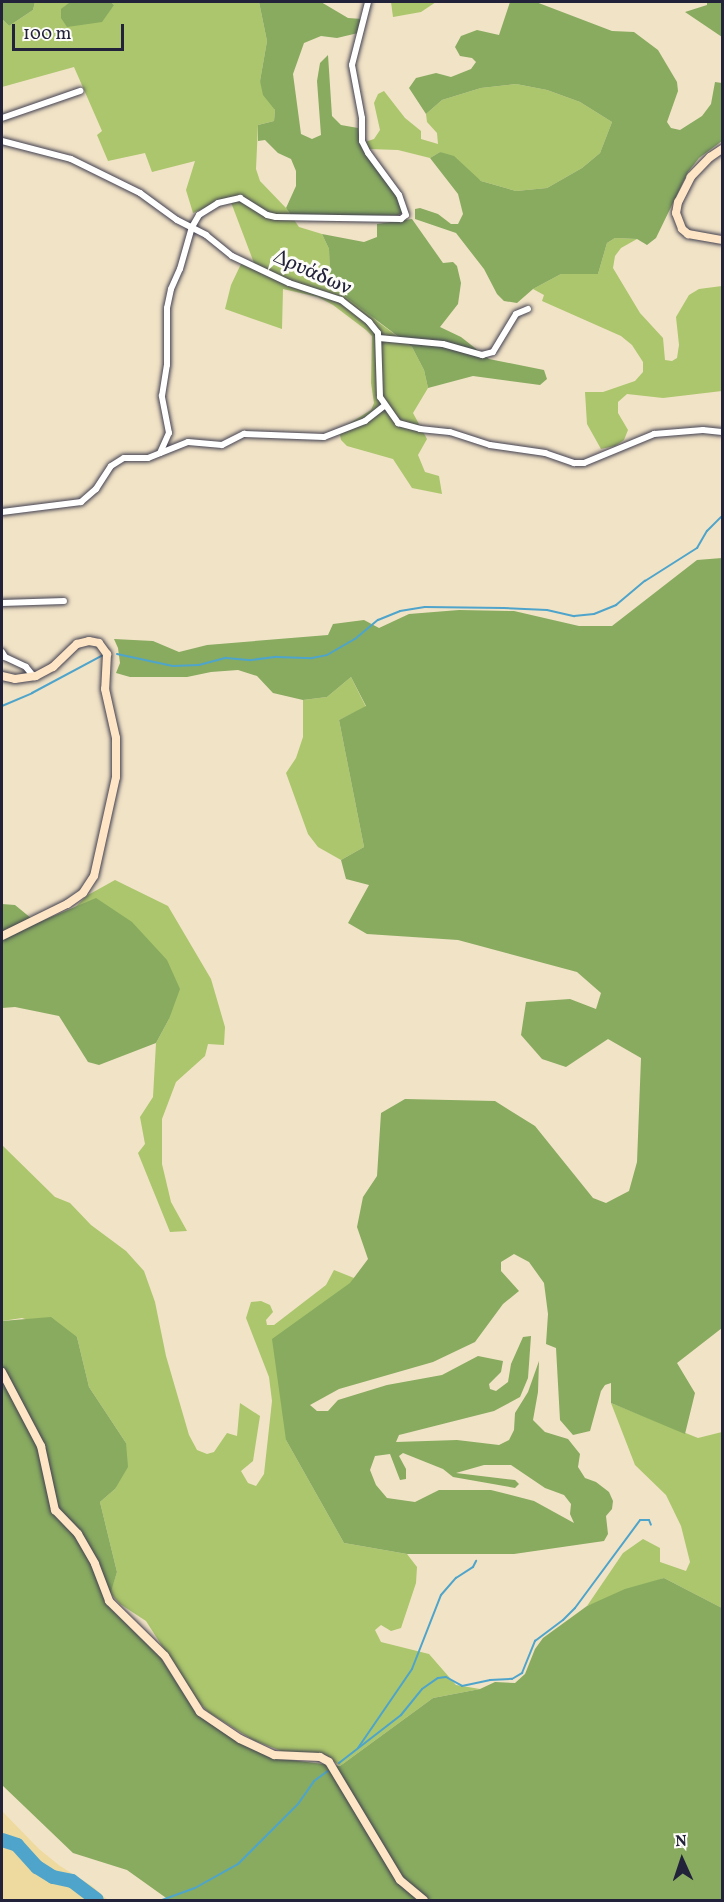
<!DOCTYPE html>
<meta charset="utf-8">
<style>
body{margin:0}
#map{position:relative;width:724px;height:1902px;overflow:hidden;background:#f1e3c6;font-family:Vollkorn,serif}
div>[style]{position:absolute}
.green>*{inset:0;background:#abc66c}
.forest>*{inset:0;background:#88ab60}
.sand>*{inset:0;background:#eeda9e}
.stream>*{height:2px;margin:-1px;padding:0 1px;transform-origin:1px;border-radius:1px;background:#4ea4cb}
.river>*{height:14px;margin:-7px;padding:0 7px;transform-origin:7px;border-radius:7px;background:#4ea4cb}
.roads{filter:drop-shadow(0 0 2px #413f50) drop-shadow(0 0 2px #413f50)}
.street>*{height:6px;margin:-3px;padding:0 3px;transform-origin:3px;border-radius:3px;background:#fff}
.secondary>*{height:8px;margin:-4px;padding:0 4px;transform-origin:4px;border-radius:4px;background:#fde5c5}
span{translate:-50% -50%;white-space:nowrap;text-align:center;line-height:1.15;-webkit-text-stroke:6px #fdfcf7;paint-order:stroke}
.street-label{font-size:21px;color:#22223b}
.frame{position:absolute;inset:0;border:3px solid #22223b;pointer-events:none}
.north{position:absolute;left:652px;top:1830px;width:60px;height:60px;-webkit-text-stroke:4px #fdfcf7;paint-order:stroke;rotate:357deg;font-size:16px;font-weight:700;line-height:24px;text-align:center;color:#22223b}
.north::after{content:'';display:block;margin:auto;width:21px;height:27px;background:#22223b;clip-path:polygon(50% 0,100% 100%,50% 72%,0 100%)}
.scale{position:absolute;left:12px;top:24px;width:112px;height:27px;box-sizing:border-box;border:3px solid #22223b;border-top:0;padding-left:8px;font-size:18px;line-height:21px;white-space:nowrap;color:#22223b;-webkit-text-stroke:4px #fdfcf7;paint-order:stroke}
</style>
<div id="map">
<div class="green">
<i style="clip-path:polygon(35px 2px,70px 2px,61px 10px,114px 5px,111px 2px,259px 2px,267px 41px,260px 81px,275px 110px,274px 121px,258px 125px,256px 169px,260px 181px,286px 208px,299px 227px,322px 234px,329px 249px,330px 278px,378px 322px,412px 347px,424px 370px,428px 388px,413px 413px,427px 439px,418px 455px,425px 472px,439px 476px,442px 494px,412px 488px,393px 459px,347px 446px,341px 440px,340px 435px,345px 426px,371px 410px,374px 403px,371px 383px,372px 336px,366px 330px,333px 305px,318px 297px,283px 289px,282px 329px,225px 309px,231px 285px,241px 264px,254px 263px,229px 197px,193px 213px,186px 190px,195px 161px,152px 172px,145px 153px,108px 161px,97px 135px,102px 131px,74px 67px,2px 87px,2px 19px,9px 26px,33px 10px)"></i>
<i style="clip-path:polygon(391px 2px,436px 2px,421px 12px,393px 17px)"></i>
<i style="clip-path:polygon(516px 84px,547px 90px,580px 102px,612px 122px,600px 153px,582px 168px,547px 188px,516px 191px,481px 181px,440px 152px,430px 158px,398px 150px,369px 149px,365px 142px,374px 139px,380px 130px,374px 103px,378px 94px,384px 91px,405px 118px,421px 131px,421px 139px,438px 144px,437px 133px,427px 122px,426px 114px,442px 100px,481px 88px)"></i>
<i style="clip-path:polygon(615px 238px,637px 239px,621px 248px,615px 256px,613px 268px,640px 313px,663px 338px,665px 360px,672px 361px,677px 358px,679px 345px,676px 317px,689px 295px,699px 289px,722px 286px,722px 391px,663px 398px,627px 394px,618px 402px,618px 413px,628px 430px,624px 440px,615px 446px,601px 449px,587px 424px,585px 392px,603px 392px,635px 381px,643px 372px,643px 362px,632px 345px,621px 336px,542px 301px,544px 295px,533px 289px,561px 274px,598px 274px,607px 243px)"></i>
<i style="clip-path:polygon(351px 677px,366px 707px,339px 720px,364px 847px,341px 860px,318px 847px,308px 834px,286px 773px,296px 758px,303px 737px,303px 700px,327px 697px)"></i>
<i style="clip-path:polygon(115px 880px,168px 906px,211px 979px,225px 1027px,224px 1045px,208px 1044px,205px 1056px,176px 1082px,162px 1119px,162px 1164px,171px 1202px,187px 1231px,170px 1232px,138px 1153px,145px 1144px,140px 1117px,153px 1097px,156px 1043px,169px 1019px,73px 909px,88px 895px)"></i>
<i style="clip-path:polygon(2px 1145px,55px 1197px,70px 1203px,91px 1225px,126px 1251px,144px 1271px,155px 1302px,166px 1356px,189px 1435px,197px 1450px,207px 1454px,214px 1452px,227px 1433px,237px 1436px,240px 1403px,260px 1416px,253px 1461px,241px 1471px,248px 1483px,256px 1486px,264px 1474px,272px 1401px,269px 1377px,246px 1318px,251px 1302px,261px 1301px,270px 1305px,273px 1312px,266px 1320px,267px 1325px,274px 1325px,326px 1285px,334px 1270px,354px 1278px,286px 1440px,344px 1543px,407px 1554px,417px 1567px,416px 1583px,401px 1628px,391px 1631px,381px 1625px,375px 1630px,381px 1642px,429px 1654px,456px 1685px,480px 1689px,433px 1698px,340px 1766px,327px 1756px,284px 1752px,253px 1740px,208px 1712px,196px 1699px,146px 1621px,120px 1604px,110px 1593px,117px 1572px,100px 1502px,115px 1489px,126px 1443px,89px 1387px,77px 1337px,22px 1318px,2px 1321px)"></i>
<i style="clip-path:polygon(611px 1403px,698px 1438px,722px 1432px,722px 1608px,664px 1578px,587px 1606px,623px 1553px,643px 1539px,660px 1548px,660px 1562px,686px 1571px,690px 1562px,681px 1526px,666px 1495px,635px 1465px)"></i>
</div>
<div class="forest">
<i style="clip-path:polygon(2px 2px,35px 2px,33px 10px,9px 26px,2px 19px)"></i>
<i style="clip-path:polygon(70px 2px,111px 2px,114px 5px,102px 22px,67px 27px,61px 18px,61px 9px)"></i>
<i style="clip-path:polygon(259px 2px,321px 2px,348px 18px,362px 19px,358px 33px,337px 38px,321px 36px,304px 43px,293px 74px,301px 134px,312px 139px,321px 135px,317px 81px,320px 63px,328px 55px,332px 116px,341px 125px,358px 128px,360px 143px,396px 196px,403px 212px,398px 215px,293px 218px,286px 208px,296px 186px,296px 171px,291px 159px,278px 153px,265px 140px,258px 141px,258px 125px,274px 121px,275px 110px,263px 95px,260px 81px,267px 41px)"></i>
<i style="clip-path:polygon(510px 2px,536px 2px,612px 31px,634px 32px,658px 50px,677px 82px,678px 91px,667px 122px,671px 128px,680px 130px,702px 116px,711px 104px,715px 82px,722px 83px,722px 141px,699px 158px,688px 172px,656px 238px,647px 245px,637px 239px,615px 238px,607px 243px,598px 274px,561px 274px,533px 289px,517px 303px,504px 301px,497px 294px,484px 269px,456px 233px,415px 219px,415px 209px,420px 208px,438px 214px,451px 224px,458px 224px,463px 214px,458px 194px,430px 158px,440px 152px,454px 156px,481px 181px,516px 191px,547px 188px,582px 168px,600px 153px,612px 122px,580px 102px,547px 90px,516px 84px,481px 88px,442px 100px,426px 114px,409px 88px,416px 78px,436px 73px,451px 77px,471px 69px,476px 62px,472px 58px,460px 56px,455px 47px,461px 36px,477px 30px,499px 35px)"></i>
<i style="clip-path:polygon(707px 2px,722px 2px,722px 37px,685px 12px,707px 5px)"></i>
<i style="clip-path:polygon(412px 219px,443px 263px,453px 262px,457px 266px,461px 283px,458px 304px,440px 327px,461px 337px,489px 359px,544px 370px,547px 379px,540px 385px,473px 376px,428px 388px,424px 370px,412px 347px,346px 297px,330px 278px,329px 249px,322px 234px,364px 242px,377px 237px,377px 224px)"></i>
<i style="clip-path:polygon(evenodd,722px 558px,722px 1328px,677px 1363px,695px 1393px,685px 1434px,611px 1403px,611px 1383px,605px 1385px,601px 1391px,590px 1431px,573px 1435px,560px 1420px,556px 1348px,546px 1344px,548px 1314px,544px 1283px,529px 1262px,514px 1254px,501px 1262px,501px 1271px,519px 1291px,503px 1304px,475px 1342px,433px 1362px,339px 1389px,310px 1405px,317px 1411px,328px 1411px,338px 1400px,387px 1385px,442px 1375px,478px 1356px,503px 1361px,501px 1372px,489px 1384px,490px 1389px,496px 1391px,508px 1382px,511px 1364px,523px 1337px,531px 1336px,528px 1378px,520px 1397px,494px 1411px,399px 1435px,396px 1442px,457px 1440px,499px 1445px,509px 1440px,514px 1430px,515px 1413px,528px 1392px,539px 1361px,538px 1392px,533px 1420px,545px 1432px,568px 1439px,580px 1454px,578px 1467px,585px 1478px,596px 1482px,609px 1492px,613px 1501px,612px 1509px,606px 1516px,608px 1534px,604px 1541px,514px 1554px,407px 1554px,344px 1543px,286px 1440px,272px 1339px,350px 1283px,368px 1259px,357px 1227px,363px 1197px,377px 1176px,381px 1113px,405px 1099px,495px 1101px,535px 1126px,593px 1198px,606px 1203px,629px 1191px,637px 1162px,641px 1058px,608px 1039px,566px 1067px,542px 1059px,521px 1035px,526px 1002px,570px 999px,596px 1009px,601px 993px,577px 972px,458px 940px,367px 934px,348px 923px,369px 885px,346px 879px,341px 860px,364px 847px,339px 720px,366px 706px,351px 677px,327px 697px,303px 700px,273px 693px,257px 676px,238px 670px,211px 672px,187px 677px,130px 677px,116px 673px,120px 663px,118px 648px,114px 639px,153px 641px,179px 652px,207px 645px,328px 635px,333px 624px,364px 620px,379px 628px,409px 614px,459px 610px,514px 611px,579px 626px,612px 626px,697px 560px,722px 558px,403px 1453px,443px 1469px,453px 1477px,515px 1488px,519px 1484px,515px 1480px,456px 1473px,484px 1465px,511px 1465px,545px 1488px,564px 1495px,571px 1504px,570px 1514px,574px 1523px,534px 1501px,491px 1490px,439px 1490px,415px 1502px,387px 1498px,376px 1485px,370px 1470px,375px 1456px,390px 1454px,400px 1480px,406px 1479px,406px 1469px,399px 1456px,403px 1453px)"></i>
<i style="clip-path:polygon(96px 898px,132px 922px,167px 960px,180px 989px,169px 1019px,156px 1043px,99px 1065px,88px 1062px,59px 1016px,15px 1007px,2px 1008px,2px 904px,15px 905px,37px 923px)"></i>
<i style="clip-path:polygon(51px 1317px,77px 1337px,89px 1387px,126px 1443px,128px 1467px,115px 1489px,100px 1502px,117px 1572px,107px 1605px,161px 1658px,196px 1713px,224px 1733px,274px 1758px,340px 1766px,433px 1698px,480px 1689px,495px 1682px,515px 1683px,525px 1674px,535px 1649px,543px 1638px,587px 1606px,625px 1589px,664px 1578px,722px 1608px,722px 1900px,169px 1900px,127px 1870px,73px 1853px,2px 1785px,2px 1321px)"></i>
</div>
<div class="sand">
<i style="clip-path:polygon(2px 1811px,39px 1849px,60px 1866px,92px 1886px,108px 1900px,2px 1900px)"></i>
</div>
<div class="stream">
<i style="left:117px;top:654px;width:57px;rotate:12.1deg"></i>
<i style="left:173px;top:666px;width:26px;rotate:-2deg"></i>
<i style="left:199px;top:665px;width:28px;rotate:-15deg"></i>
<i style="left:226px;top:658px;width:25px;rotate:5deg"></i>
<i style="left:251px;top:660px;width:26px;rotate:-7deg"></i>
<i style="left:277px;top:657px;width:35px;rotate:2deg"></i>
<i style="left:312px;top:658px;width:15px;rotate:-11deg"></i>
<i style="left:327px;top:655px;width:32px;rotate:-30deg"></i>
<i style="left:355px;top:639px;width:30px;rotate:-40deg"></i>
<i style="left:378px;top:620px;width:24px;rotate:-22deg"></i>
<i style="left:400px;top:611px;width:25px;rotate:-9deg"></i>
<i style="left:425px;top:607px;width:79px;rotate:0.7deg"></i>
<i style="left:504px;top:608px;width:43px;rotate:2.7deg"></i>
<i style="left:547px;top:610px;width:28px;rotate:13deg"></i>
<i style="left:574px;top:616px;width:20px;rotate:-6deg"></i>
<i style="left:594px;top:614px;width:24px;rotate:-22deg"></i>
<i style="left:616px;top:605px;width:38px;rotate:-40deg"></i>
<i style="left:645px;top:581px;width:62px;rotate:-32.4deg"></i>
<i style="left:697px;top:548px;width:20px;rotate:-60deg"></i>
<i style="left:707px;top:531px;width:21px;rotate:-45deg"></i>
<i style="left:2px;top:706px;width:33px;rotate:-23deg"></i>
<i style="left:32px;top:693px;width:83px;rotate:-28.1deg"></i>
<i style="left:358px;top:1748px;width:96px;rotate:-55.6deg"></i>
<i style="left:412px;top:1669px;width:79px;rotate:-68.6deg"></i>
<i style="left:441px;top:1595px;width:23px;rotate:-49deg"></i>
<i style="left:456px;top:1578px;width:20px;rotate:-33deg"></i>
<i style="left:473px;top:1567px;width:7px;rotate:-63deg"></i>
<i style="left:339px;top:1763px;width:78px;rotate:-37.7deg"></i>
<i style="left:401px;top:1715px;width:33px;rotate:-51deg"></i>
<i style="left:422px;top:1689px;width:19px;rotate:-35deg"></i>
<i style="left:438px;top:1678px;width:8px;rotate:-7deg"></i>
<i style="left:446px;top:1677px;width:18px;rotate:29deg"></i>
<i style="left:462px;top:1686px;width:29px;rotate:-12deg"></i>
<i style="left:490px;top:1680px;width:22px;rotate:-3deg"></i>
<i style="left:512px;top:1679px;width:12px;rotate:-31deg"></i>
<i style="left:522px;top:1673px;width:35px;rotate:-68deg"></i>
<i style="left:535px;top:1641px;width:35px;rotate:-37deg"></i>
<i style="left:563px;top:1620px;width:17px;rotate:-45deg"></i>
<i style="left:575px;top:1608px;width:109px;rotate:-53.5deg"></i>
<i style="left:640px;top:1520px;width:9px"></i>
<i style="left:649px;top:1520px;width:5px;rotate:68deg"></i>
<i style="left:162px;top:1900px;width:35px;rotate:-20deg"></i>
<i style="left:195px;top:1888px;width:49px;rotate:-29.2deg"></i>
<i style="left:238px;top:1864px;width:85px;rotate:-45deg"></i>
<i style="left:298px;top:1804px;width:28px;rotate:-55deg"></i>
<i style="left:314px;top:1781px;width:17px;rotate:-36deg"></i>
</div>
<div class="river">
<i style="left:2px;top:1840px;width:16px;rotate:18deg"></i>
<i style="left:17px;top:1845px;width:30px;rotate:48deg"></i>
<i style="left:37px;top:1867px;width:19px;rotate:32deg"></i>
<i style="left:53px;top:1877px;width:19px;rotate:12deg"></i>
<i style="left:72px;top:1881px;width:31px;rotate:37deg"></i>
</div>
<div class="roads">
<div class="street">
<i style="left:2px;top:118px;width:83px;rotate:-19.1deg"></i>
<i style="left:2px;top:141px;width:71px;rotate:14.6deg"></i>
<i style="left:71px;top:159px;width:77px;rotate:26.2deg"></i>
<i style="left:140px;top:193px;width:46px;rotate:36.1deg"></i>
<i style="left:177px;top:220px;width:33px;rotate:27deg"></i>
<i style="left:206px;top:235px;width:33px;rotate:39deg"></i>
<i style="left:232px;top:256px;width:63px;rotate:25.3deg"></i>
<i style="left:289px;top:283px;width:55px;rotate:18.1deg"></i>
<i style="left:341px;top:300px;width:36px;rotate:38deg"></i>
<i style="left:369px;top:322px;width:14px;rotate:51deg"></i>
<i style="left:378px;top:333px;width:64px;rotate:88.2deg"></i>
<i style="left:380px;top:397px;width:32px;rotate:55deg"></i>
<i style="left:398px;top:423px;width:23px;rotate:15deg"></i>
<i style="left:420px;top:429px;width:30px;rotate:6deg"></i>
<i style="left:450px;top:432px;width:42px;rotate:18deg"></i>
<i style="left:490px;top:445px;width:56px;rotate:8.3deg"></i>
<i style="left:545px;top:453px;width:31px;rotate:19deg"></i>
<i style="left:574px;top:463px;width:10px"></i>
<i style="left:584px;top:463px;width:76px;rotate:-22.5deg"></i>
<i style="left:654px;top:434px;width:49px;rotate:-4.7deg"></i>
<i style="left:703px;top:430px;width:19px;rotate:6deg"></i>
<i style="left:379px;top:338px;width:64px;rotate:5.4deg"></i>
<i style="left:443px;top:344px;width:41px;rotate:15.8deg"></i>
<i style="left:482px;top:355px;width:11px;rotate:-15deg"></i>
<i style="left:493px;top:352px;width:44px;rotate:-58.8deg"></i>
<i style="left:516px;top:314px;width:13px;rotate:-23deg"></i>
<i style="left:160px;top:453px;width:22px;rotate:-66deg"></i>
<i style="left:169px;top:433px;width:38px;rotate:-101deg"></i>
<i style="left:162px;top:396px;width:31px;rotate:-81deg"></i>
<i style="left:167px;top:365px;width:57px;rotate:-90deg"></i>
<i style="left:167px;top:308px;width:19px;rotate:-78deg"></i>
<i style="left:171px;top:289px;width:22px;rotate:-66deg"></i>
<i style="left:180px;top:269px;width:44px;rotate:-74.1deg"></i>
<i style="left:192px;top:227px;width:14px;rotate:-60deg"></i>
<i style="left:199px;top:215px;width:22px;rotate:-32deg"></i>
<i style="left:218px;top:203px;width:23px;rotate:-13deg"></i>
<i style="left:240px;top:198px;width:32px;rotate:32deg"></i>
<i style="left:267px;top:215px;width:9px;rotate:13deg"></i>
<i style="left:276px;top:217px;width:125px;rotate:0.9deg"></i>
<i style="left:401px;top:219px;width:6px;rotate:-39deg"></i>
<i style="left:406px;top:215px;width:21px;rotate:-109deg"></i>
<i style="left:399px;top:195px;width:52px;rotate:-126.4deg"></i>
<i style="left:368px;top:153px;width:13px;rotate:-117deg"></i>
<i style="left:362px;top:141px;width:23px;rotate:-90deg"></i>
<i style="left:362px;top:118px;width:54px;rotate:-100.7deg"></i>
<i style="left:352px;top:65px;width:65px;rotate:-75.7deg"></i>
<i style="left:2px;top:512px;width:80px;rotate:-7.2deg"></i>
<i style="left:81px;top:502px;width:20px;rotate:-41deg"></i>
<i style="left:96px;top:489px;width:27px;rotate:-57deg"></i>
<i style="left:111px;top:466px;width:15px;rotate:-32deg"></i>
<i style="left:124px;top:458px;width:24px"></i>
<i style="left:148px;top:458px;width:43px;rotate:-21.8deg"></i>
<i style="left:188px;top:442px;width:34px;rotate:5deg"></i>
<i style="left:222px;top:445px;width:25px;rotate:-27deg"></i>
<i style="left:244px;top:434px;width:80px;rotate:2.1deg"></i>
<i style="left:324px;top:437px;width:44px;rotate:-21.3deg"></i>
<i style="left:365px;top:421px;width:24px;rotate:-38deg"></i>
<i style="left:2px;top:603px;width:62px;rotate:-1.8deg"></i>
<i style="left:2px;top:652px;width:6px;rotate:59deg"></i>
<i style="left:5px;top:657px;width:23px;rotate:25deg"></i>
<i style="left:26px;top:667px;width:13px;rotate:51deg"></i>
</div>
<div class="secondary">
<i style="left:722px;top:149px;width:14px;rotate:146deg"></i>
<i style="left:710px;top:157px;width:28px;rotate:134deg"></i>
<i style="left:691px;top:177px;width:28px;rotate:117deg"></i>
<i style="left:678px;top:202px;width:11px;rotate:100deg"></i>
<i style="left:676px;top:213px;width:17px;rotate:69deg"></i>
<i style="left:682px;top:229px;width:8px;rotate:40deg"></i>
<i style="left:688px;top:234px;width:35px;rotate:10deg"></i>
<i style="left:2px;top:676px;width:13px;rotate:13deg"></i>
<i style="left:15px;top:679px;width:21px;rotate:-8deg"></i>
<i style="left:36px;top:676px;width:19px;rotate:-28deg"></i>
<i style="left:53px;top:667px;width:33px;rotate:-44deg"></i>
<i style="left:77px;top:644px;width:12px;rotate:-14deg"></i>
<i style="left:89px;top:641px;width:10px;rotate:11deg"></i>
<i style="left:99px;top:643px;width:14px;rotate:54deg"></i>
<i style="left:107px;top:654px;width:35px;rotate:93deg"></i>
<i style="left:105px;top:689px;width:50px;rotate:77.3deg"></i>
<i style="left:116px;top:738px;width:39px;rotate:90deg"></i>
<i style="left:116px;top:777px;width:101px;rotate:102.5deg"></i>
<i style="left:94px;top:876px;width:20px;rotate:123deg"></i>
<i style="left:83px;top:893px;width:19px;rotate:145deg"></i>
<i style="left:67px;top:904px;width:72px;rotate:153.8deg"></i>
<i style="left:2px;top:1372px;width:84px;rotate:62.2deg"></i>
<i style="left:41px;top:1446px;width:66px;rotate:77.7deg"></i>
<i style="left:55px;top:1510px;width:33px;rotate:46deg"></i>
<i style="left:78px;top:1534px;width:34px;rotate:60deg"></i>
<i style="left:95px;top:1564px;width:40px;rotate:69deg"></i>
<i style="left:109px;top:1601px;width:78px;rotate:44.5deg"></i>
<i style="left:165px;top:1656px;width:66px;rotate:58deg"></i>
<i style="left:200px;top:1712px;width:48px;rotate:34deg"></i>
<i style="left:240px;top:1739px;width:38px;rotate:25deg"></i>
<i style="left:274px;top:1755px;width:46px;rotate:2.5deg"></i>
<i style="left:320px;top:1757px;width:10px;rotate:29deg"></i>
<i style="left:329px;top:1762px;width:138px;rotate:59deg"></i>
<i style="left:400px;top:1880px;width:31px;rotate:40deg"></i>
</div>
</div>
<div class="street-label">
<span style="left:312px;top:273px;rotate:24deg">Δρυάδων</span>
</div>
<div class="frame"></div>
<div class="north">N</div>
<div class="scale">100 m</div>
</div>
